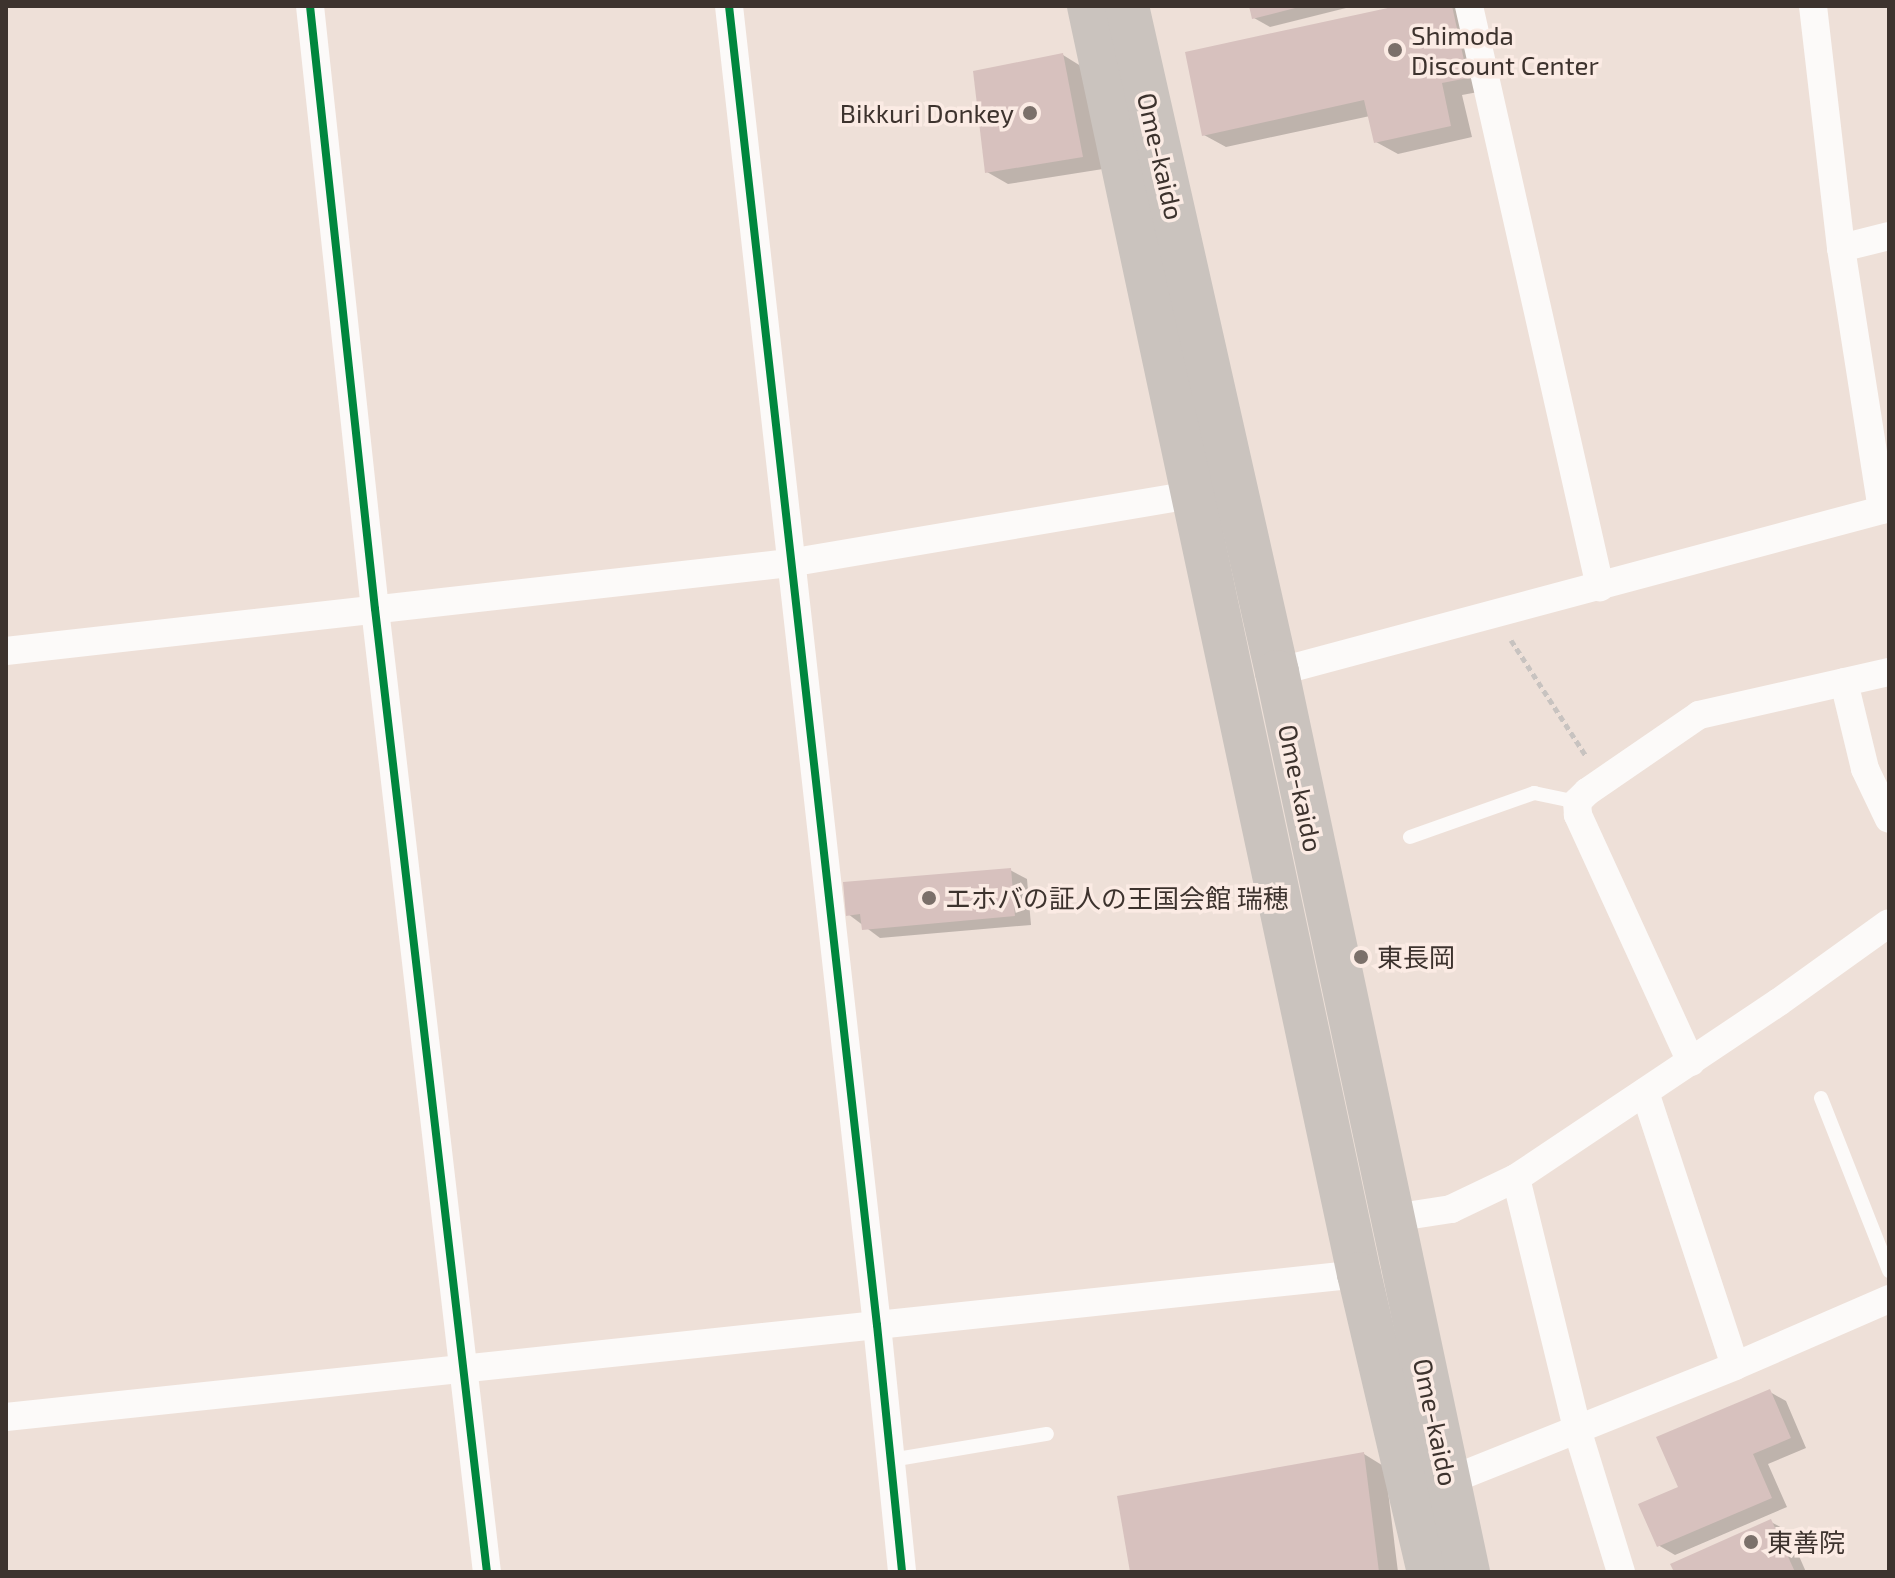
<!DOCTYPE html>
<meta charset="utf-8">
<style>
body{margin:0}
#map{position:relative;width:1895px;height:1578px;overflow:hidden;background:#eee0d8;font-family:"Exo 2","Noto Sans JP",sans-serif}
div>[style]{position:absolute}
.shadow>*{inset:0;background:#0003}
.building>*{inset:0;background:#d7c1be}
.path>*{height:5px;margin-top:-2.5px;transform-origin:0;background:repeating-linear-gradient(90deg,#c8c3c0 0 6px,transparent 0 10px)}
.service>*{height:14px;margin:-7px;padding:0 7px;transform-origin:7px;border-radius:7px;background:#fcfaf9}
.minor>*{height:28px;margin:-14px;padding:0 14px;transform-origin:14px;border-radius:14px;background:#fcfaf9}
.primary>*{height:44px;margin:-22px;padding:0 22px;transform-origin:22px;border-radius:22px;background:#cac3be}
.cycleway>*{height:8px;margin:-4px;padding:0 4px;transform-origin:4px;border-radius:4px;background:#00873e}
.dots>*{width:22px;height:22px;translate:-50% -50%;box-sizing:border-box;border:4px solid #fbebe4;border-radius:50%}
span{translate:-50% -50%;white-space:nowrap;text-align:center;line-height:1.15;-webkit-text-stroke:7px #fbebe4;paint-order:stroke}
.poi-label{font-size:26px;color:#3d332e}
.left{translate:0 -50%;text-align:left}
.right{translate:-100% -50%;text-align:right}
.street-label{font-size:26px;color:#3d332e}
.frame{position:absolute;inset:0;border:8px solid #3d332e;pointer-events:none}
</style>
<div id="map">
<div class="shadow">
<i style="clip-path:polygon(1251px 6px,1354px 6px,1270px 27px,1254px 18px)"></i>
<i style="clip-path:polygon(1407px 6px,1465px 6px,1489px 90px,1462px 95px,1472px 137px,1398px 154px,1376px 142px,1370px 116px,1226px 147px,1204px 135px)"></i>
<i style="clip-path:polygon(1063px 55px,1084px 68px,1103px 169px,1008px 184px,987px 172px)"></i>
<i style="clip-path:polygon(1010px 870px,1027px 879px,1031px 925px,880px 938px,848px 914px)"></i>
<i style="clip-path:polygon(1770px 1392px,1786px 1401px,1806px 1448px,1768px 1464px,1787px 1507px,1675px 1555px,1658px 1545px,1680px 1488px)"></i>
<i style="clip-path:polygon(1364px 1454px,1385px 1467px,1398px 1572px,1132px 1572px)"></i>
<i style="clip-path:polygon(1771px 1522px,1788px 1531px,1806px 1572px,1676px 1572px)"></i>
</div>
<div class="building">
<i style="clip-path:polygon(1249px 6px,1299px 6px,1299px 7px,1252px 19px)"></i>
<i style="clip-path:polygon(1397px 6px,1452px 6px,1468px 78px,1442px 83px,1451px 126px,1374px 143px,1364px 100px,1202px 136px,1185px 52px)"></i>
<i style="clip-path:polygon(1063px 53px,1083px 157px,985px 173px,973px 71px)"></i>
<i style="clip-path:polygon(1011px 868px,1015px 916px,862px 930px,860px 914px,846px 916px,843px 882px)"></i>
<i style="clip-path:polygon(1770px 1389px,1791px 1438px,1753px 1454px,1772px 1498px,1657px 1547px,1638px 1504px,1678px 1487px,1656px 1437px)"></i>
<i style="clip-path:polygon(1364px 1452px,1379px 1572px,1130px 1572px,1117px 1496px)"></i>
<i style="clip-path:polygon(1771px 1519px,1795px 1572px,1674px 1572px,1670px 1564px)"></i>
</div>
<div class="path">
<i style="left:1511px;top:640px;width:138px;rotate:57.1deg"></i>
</div>
<div class="service">
<i style="left:1410px;top:837px;width:132px;rotate:-19.5deg"></i>
<i style="left:1534px;top:793px;width:44px;rotate:11.8deg"></i>
<i style="left:1821px;top:1098px;width:186px;rotate:68.5deg"></i>
<i style="left:891px;top:1460px;width:158px;rotate:-9.5deg"></i>
</div>
<div class="minor">
<i style="left:310px;top:6px;width:606px;rotate:83.85deg"></i>
<i style="left:375px;top:609px;width:969px;rotate:83.37deg"></i>
<i style="left:729px;top:6px;width:1327px;rotate:83.6deg"></i>
<i style="left:877px;top:1325px;width:248px;rotate:84.2deg"></i>
<i style="left:1469px;top:6px;width:596px;rotate:77.29deg"></i>
<i style="left:1813px;top:6px;width:244px;rotate:83.4deg"></i>
<i style="left:1841px;top:248px;width:265px;rotate:81.1deg"></i>
<i style="left:1841px;top:248px;width:49px;rotate:-14deg"></i>
<i style="left:6px;top:651px;width:788px;rotate:-6.41deg"></i>
<i style="left:789px;top:563px;width:412px;rotate:-9.6deg"></i>
<i style="left:1277px;top:672px;width:634px;rotate:-15deg"></i>
<i style="left:1844px;top:682px;width:89px;rotate:76.4deg"></i>
<i style="left:1865px;top:769px;width:55px;rotate:64.4deg"></i>
<i style="left:1691px;top:1062px;width:272px;rotate:-114.6deg"></i>
<i style="left:1578px;top:815px;width:13px;rotate:-94deg"></i>
<i style="left:1577px;top:802px;width:14px;rotate:-45deg"></i>
<i style="left:1587px;top:792px;width:136px;rotate:-34.5deg"></i>
<i style="left:1699px;top:715px;width:195px;rotate:-12.8deg"></i>
<i style="left:1645px;top:1092px;width:288px;rotate:71.8deg"></i>
<i style="left:1516px;top:1178px;width:258px;rotate:76.3deg"></i>
<i style="left:1577px;top:1429px;width:150px;rotate:72.9deg"></i>
<i style="left:1393px;top:1218px;width:59px;rotate:-8.8deg"></i>
<i style="left:1451px;top:1209px;width:72px;rotate:-25.5deg"></i>
<i style="left:1516px;top:1178px;width:316px;rotate:-33.8deg"></i>
<i style="left:1779px;top:1002px;width:135px;rotate:-35.7deg"></i>
<i style="left:6px;top:1417px;width:1361px;rotate:-6.03deg"></i>
<i style="left:1448px;top:1481px;width:309px;rotate:-21.8deg"></i>
<i style="left:1735px;top:1366px;width:168px;rotate:-23.5deg"></i>
</div>
<div class="primary">
<i style="left:1089px;top:6px;width:1296px;rotate:77.98deg"></i>
<i style="left:1359px;top:1274px;width:306px;rotate:76.8deg"></i>
<i style="left:1127px;top:6px;width:683px;rotate:77.31deg"></i>
<i style="left:1277px;top:672px;width:920px;rotate:78.02deg"></i>
</div>
<div class="cycleway">
<i style="left:310px;top:6px;width:606px;rotate:83.85deg"></i>
<i style="left:375px;top:609px;width:969px;rotate:83.37deg"></i>
<i style="left:729px;top:6px;width:1327px;rotate:83.6deg"></i>
<i style="left:877px;top:1325px;width:248px;rotate:84.2deg"></i>
</div>
<div class="dots">
<i style="left:1395px;top:50px;background:#7b706a"></i>
<i style="left:1030px;top:113px;background:#7b706a"></i>
<i style="left:929px;top:898px;background:#7b706a"></i>
<i style="left:1361px;top:957px;background:#7b706a"></i>
<i style="left:1751px;top:1542px;background:#7b706a"></i>
</div>
<div class="poi-label">
<span class="left" style="left:1411px;top:50px">Shimoda<br>Discount Center</span>
<span class="right" style="left:1014px;top:113px">Bikkuri Donkey</span>
<span class="left" style="left:945px;top:898px">エホバの証人の王国会館 瑞穂</span>
<span class="left" style="left:1377px;top:957px">東長岡</span>
<span class="left" style="left:1767px;top:1542px">東善院</span>
</div>
<div class="street-label">
<span style="left:1161px;top:156px;rotate:77deg">Ome-kaido</span>
<span style="left:1301px;top:788px;rotate:78deg">Ome-kaido</span>
<span style="left:1436px;top:1422px;rotate:78deg">Ome-kaido</span>
</div>
<div class="frame"></div>
</div>
